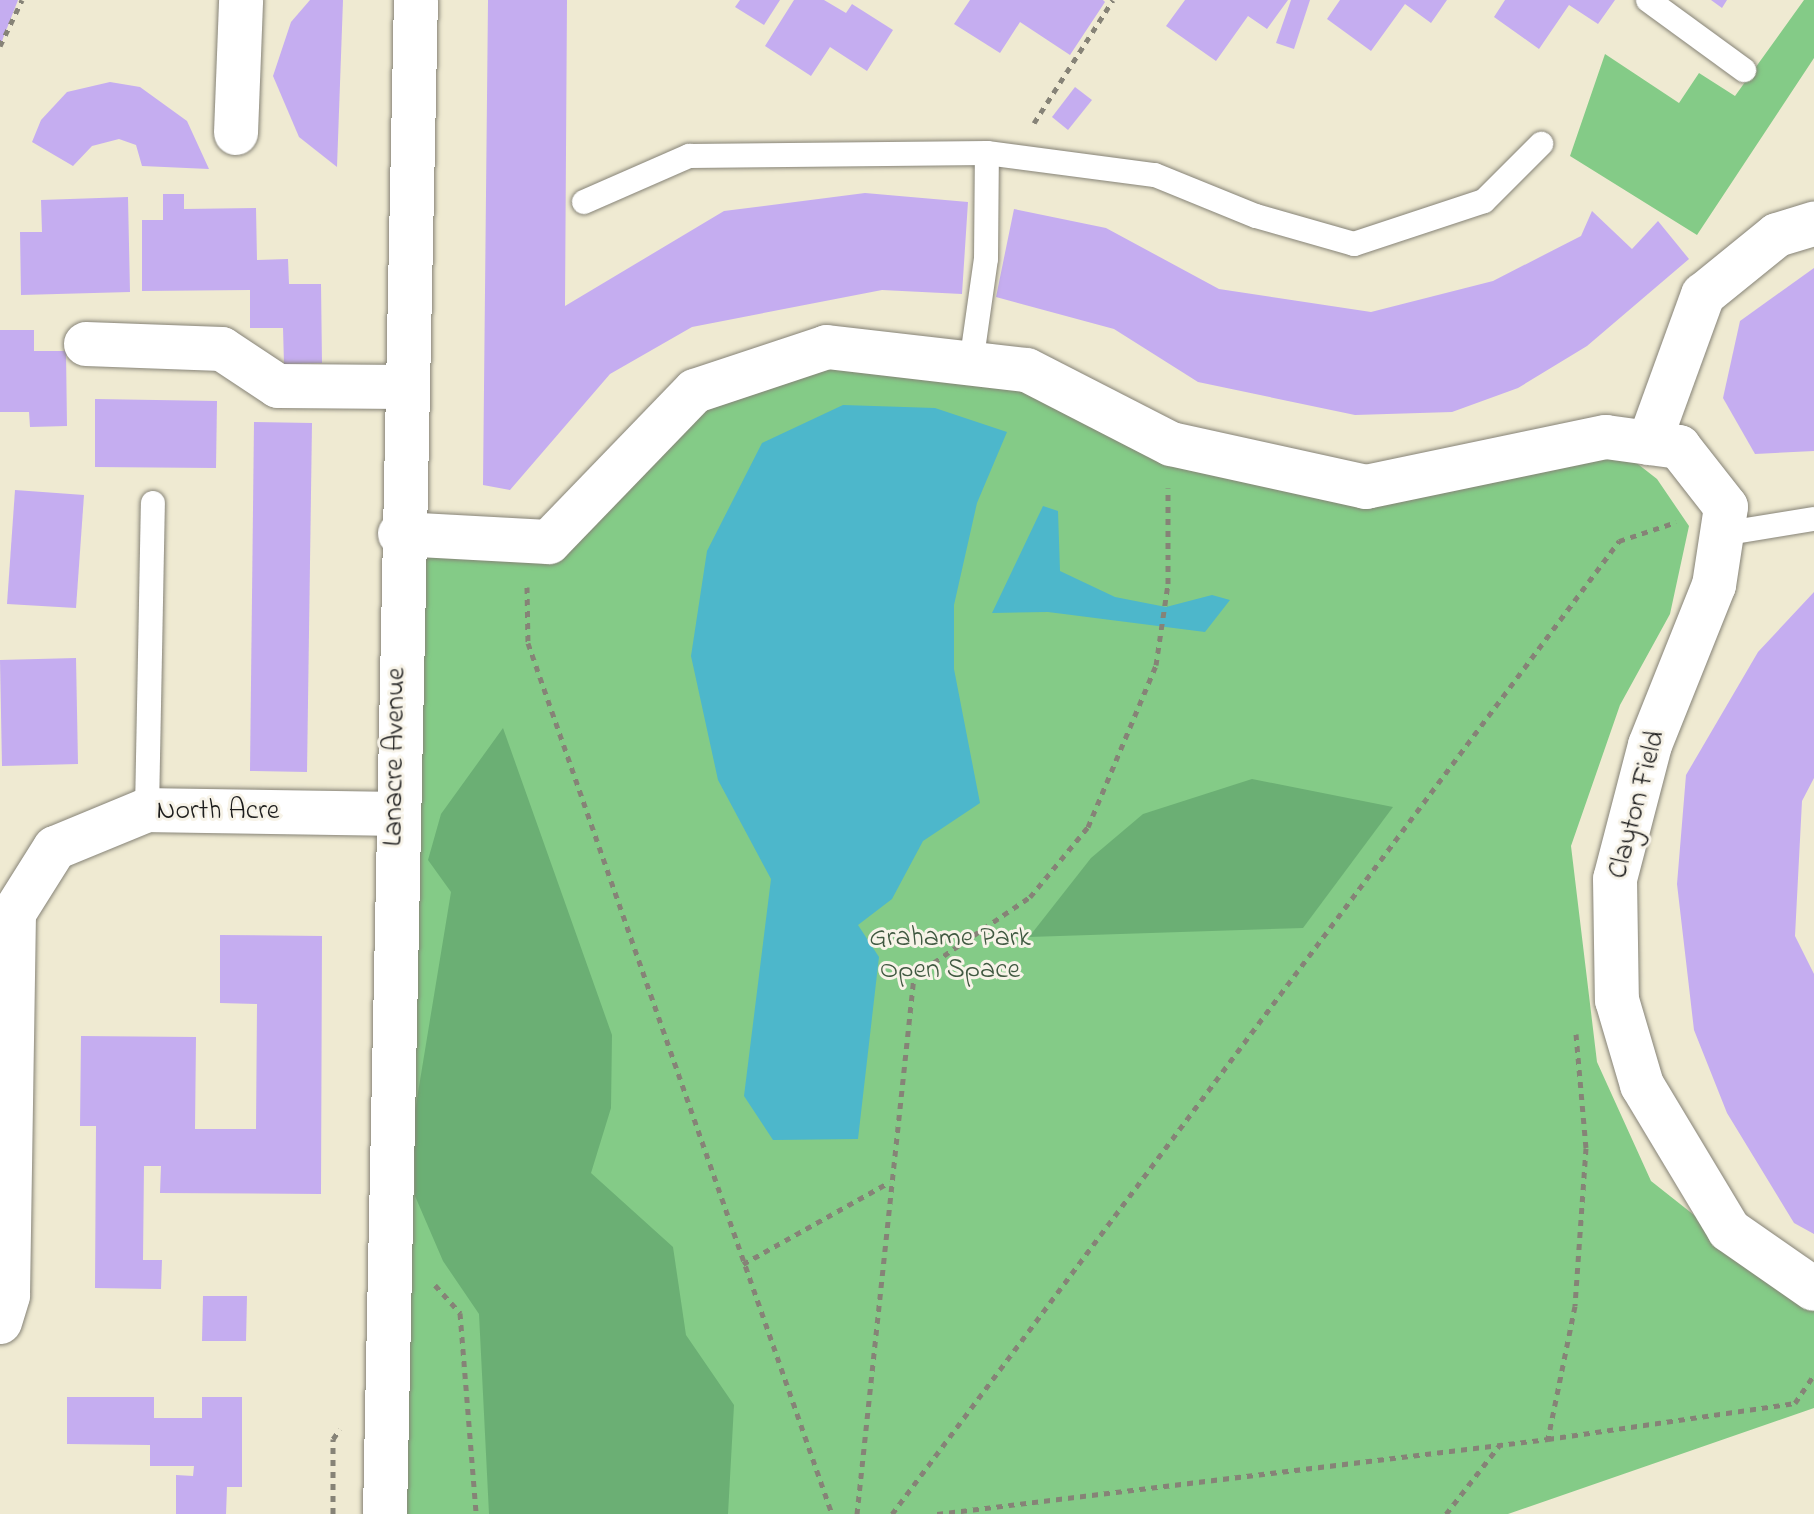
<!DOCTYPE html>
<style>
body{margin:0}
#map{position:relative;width:1814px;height:1514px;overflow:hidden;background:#efead2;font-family:"Indie Flower",sans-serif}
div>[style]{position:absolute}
.green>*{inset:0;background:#84cb87}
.forest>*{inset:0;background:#6baf74}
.water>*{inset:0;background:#4db7cb}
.building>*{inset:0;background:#c5adf0}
.path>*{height:5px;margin-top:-2.5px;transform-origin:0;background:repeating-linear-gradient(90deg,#868377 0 6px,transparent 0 12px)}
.roads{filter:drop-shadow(0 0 2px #868377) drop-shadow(0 0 2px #868377)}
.service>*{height:24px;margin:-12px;padding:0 12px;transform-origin:12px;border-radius:12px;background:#fff}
.minor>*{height:44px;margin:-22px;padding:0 22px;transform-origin:22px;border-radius:22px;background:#fff}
.tertiary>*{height:44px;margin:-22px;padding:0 22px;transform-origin:22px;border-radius:22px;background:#fff}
span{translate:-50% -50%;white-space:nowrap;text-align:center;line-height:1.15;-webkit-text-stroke:6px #f7f3e8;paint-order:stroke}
.street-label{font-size:28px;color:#1c1c1c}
.park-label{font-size:28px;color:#405941}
</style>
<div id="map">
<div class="green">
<i style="clip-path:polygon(1804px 0,1814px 0,1814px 58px,1697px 235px,1570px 156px,1605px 54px,1679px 103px,1699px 73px,1735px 96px)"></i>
<i style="clip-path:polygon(827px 344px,1025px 371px,1369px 489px,1602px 436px,1657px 479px,1689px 526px,1670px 614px,1620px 705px,1571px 846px,1597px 1062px,1651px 1181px,1814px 1310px,1814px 1408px,1508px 1514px,385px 1514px,402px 538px,547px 543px,689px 399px)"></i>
</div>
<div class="forest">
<i style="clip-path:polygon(503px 728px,612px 1035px,611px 1108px,591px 1173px,673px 1247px,686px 1335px,734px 1405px,728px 1514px,489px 1514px,479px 1314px,443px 1261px,415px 1196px,414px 1117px,451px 892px,428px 860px,441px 814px)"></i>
<i style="clip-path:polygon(1252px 779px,1393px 807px,1303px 928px,1029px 937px,1091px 858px,1143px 814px)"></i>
</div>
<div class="water">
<i style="clip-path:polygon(843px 405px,935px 408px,1007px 432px,977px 503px,954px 605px,954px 669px,980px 803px,923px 841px,892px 899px,858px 925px,879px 957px,858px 1139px,773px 1140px,744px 1096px,771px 879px,718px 780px,691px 656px,707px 551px,762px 443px)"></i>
<i style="clip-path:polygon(1043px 506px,1058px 511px,1060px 571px,1115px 597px,1166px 607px,1212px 595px,1230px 600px,1205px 632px,1048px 612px,992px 613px)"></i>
</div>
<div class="building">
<i style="clip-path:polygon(0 0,18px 0,0 46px)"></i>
<i style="clip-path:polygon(310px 0,343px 0,337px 167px,299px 137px,273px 76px,291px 22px)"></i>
<i style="clip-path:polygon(488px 0,567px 0,565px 306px,724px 211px,865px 193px,968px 202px,962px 294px,882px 290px,692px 327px,610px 374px,510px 490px,483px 485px)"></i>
<i style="clip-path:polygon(740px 0,780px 0,764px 25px,735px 7px)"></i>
<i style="clip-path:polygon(794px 0,824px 0,846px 13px,852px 4px,893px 30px,867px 71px,830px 47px,811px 76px,765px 46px)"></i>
<i style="clip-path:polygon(970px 0,1103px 0,1105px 2px,1070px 55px,1020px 22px,1000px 53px,954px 24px)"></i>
<i style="clip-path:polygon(1185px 0,1288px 0,1267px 29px,1248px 16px,1216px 61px,1166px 26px)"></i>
<i style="clip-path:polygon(1291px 0,1310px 0,1294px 49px,1276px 43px)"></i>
<i style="clip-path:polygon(1340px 0,1447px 0,1431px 23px,1405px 4px,1371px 51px,1327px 19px)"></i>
<i style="clip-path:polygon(1505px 0,1615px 0,1598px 24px,1569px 5px,1539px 49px,1494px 17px)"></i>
<i style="clip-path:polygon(1711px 0,1727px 0,1722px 8px)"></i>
<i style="clip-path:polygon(110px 82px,140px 87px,187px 121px,209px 169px,142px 166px,136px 145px,119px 139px,92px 146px,73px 166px,32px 142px,41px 120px,67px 92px)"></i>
<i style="clip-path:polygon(1075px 87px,1092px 100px,1068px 130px,1052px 117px)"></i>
<i style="clip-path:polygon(163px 194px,184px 194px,184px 209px,256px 208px,257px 260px,288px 259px,289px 284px,321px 284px,322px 363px,284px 364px,283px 328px,250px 328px,250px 290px,142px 291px,142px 220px,163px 220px)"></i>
<i style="clip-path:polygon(128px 197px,130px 292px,21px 295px,20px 232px,42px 232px,41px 200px)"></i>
<i style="clip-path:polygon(1014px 209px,1106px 228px,1219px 289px,1371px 312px,1493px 281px,1581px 236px,1592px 211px,1632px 249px,1658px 221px,1689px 259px,1587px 346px,1518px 388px,1452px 412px,1355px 415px,1198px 382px,1114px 329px,996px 297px)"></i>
<i style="clip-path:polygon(1814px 268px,1814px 451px,1755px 454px,1723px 398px,1740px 321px)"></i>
<i style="clip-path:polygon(0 330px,34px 330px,34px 351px,66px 351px,67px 426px,30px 427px,29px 412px,0 412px)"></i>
<i style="clip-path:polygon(95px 399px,217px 401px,216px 468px,95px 467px)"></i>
<i style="clip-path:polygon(254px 422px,312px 423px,307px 772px,250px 771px)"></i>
<i style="clip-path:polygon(15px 490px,84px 495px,76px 608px,7px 604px)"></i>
<i style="clip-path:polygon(1814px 592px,1814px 778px,1802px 801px,1795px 936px,1814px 974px,1814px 1234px,1794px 1223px,1727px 1113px,1694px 1030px,1677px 884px,1686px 775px,1758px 652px)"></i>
<i style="clip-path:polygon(76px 658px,78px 764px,2px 766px,0 660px)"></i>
<i style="clip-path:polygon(220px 935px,322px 936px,321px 1194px,160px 1193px,161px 1166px,144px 1166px,143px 1260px,162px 1260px,161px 1289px,95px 1288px,96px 1126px,80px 1126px,81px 1036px,196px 1037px,195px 1129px,256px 1129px,257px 1004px,220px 1003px)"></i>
<i style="clip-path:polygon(203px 1296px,247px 1296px,246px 1341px,202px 1341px)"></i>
<i style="clip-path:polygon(67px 1397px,154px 1397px,154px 1418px,202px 1418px,202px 1397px,242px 1397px,242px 1487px,227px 1487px,226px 1514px,176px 1514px,176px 1475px,193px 1476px,194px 1466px,150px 1466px,150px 1445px,67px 1444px)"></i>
</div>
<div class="path">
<i style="left:0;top:46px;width:51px;rotate:-64.4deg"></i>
<i style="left:1034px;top:123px;width:146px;rotate:-57.3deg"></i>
<i style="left:527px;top:587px;width:56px;rotate:89deg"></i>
<i style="left:528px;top:643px;width:923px;rotate:70.76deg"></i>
<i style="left:1576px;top:1034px;width:114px;rotate:85deg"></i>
<i style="left:1586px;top:1148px;width:158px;rotate:94deg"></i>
<i style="left:1575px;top:1306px;width:136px;rotate:101.5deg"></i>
<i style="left:1548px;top:1439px;width:250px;rotate:-8.3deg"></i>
<i style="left:1795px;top:1403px;width:34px;rotate:-56deg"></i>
<i style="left:743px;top:1264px;width:168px;rotate:-29.2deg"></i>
<i style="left:435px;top:1285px;width:38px;rotate:48deg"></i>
<i style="left:460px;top:1313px;width:202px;rotate:85.4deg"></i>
<i style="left:333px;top:1514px;width:75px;rotate:-90deg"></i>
<i style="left:333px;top:1439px;width:12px;rotate:-55deg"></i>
<i style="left:857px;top:1514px;width:541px;rotate:-83.95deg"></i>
<i style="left:914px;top:976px;width:140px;rotate:-34.3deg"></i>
<i style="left:1030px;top:897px;width:91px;rotate:-50.4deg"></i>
<i style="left:1088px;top:827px;width:176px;rotate:-67.2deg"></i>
<i style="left:1156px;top:665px;width:82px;rotate:-81.6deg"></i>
<i style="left:1168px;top:584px;width:96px;rotate:-90deg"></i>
<i style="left:892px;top:1514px;width:1215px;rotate:-53.23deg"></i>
<i style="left:1619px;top:541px;width:60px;rotate:-18.4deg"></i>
<i style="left:937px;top:1514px;width:616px;rotate:-7deg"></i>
<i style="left:1446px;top:1514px;width:86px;rotate:-52.1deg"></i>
</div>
<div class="roads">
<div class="service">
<i style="left:1648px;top:0;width:119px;rotate:36.1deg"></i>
<i style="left:584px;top:202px;width:115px;rotate:-23.7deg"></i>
<i style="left:689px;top:156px;width:298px;rotate:-0.6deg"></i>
<i style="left:987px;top:153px;width:169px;rotate:7.5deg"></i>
<i style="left:1155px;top:175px;width:109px;rotate:22.1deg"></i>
<i style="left:1256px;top:216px;width:102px;rotate:15.9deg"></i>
<i style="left:1354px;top:244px;width:137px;rotate:-18.3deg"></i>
<i style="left:1484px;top:201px;width:81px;rotate:-45deg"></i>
<i style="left:971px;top:364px;width:106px;rotate:-81.9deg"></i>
<i style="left:986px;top:259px;width:106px;rotate:-89.5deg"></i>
<i style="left:1722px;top:534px;width:93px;rotate:-9.3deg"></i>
<i style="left:147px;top:810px;width:307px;rotate:-88.9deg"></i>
</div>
<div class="minor">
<i style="left:236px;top:133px;width:133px;rotate:-87.8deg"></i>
<i style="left:86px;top:344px;width:136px;rotate:2.1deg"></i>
<i style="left:222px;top:349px;width:67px;rotate:33.5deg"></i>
<i style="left:278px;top:386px;width:126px;rotate:0.5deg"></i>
<i style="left:1649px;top:443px;width:158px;rotate:-70deg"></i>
<i style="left:1703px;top:295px;width:95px;rotate:-39deg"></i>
<i style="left:1777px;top:235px;width:39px;rotate:-17deg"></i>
<i style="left:400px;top:534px;width:149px;rotate:3.1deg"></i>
<i style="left:549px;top:542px;width:210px;rotate:-46deg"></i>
<i style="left:695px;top:391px;width:139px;rotate:-18.4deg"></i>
<i style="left:827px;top:347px;width:201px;rotate:6.6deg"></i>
<i style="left:1027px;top:370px;width:162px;rotate:27.2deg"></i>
<i style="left:1171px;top:444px;width:200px;rotate:12.4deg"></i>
<i style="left:1366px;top:487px;width:245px;rotate:-11.8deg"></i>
<i style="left:1606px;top:437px;width:74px;rotate:7.8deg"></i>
<i style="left:1679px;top:447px;width:76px;rotate:51.9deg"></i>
<i style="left:1726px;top:507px;width:79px;rotate:98.7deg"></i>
<i style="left:1714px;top:585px;width:172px;rotate:111.8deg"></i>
<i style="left:1650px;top:745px;width:138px;rotate:104.6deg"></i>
<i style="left:1615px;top:879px;width:121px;rotate:89.1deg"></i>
<i style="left:1617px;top:1000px;width:89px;rotate:73.6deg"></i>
<i style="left:1642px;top:1085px;width:169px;rotate:59deg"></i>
<i style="left:1729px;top:1230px;width:103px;rotate:34.8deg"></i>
<i style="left:0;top:1322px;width:28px;rotate:-73deg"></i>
<i style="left:8px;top:1295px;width:382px;rotate:-89.1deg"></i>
<i style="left:14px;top:913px;width:77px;rotate:-57.8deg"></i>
<i style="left:55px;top:848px;width:100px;rotate:-22.4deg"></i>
<i style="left:147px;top:810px;width:248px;rotate:0.9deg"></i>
</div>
<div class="tertiary">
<i style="left:385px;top:1514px;width:1514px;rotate:-88.83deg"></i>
</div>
</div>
<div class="street-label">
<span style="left:396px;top:757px;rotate:-89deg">Lanacre Avenue</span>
<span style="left:1638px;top:805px;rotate:-75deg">Clayton Field</span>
<span style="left:218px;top:812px">North Acre</span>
</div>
<div class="park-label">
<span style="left:950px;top:955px">Grahame Park<br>Open Space</span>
</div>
</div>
